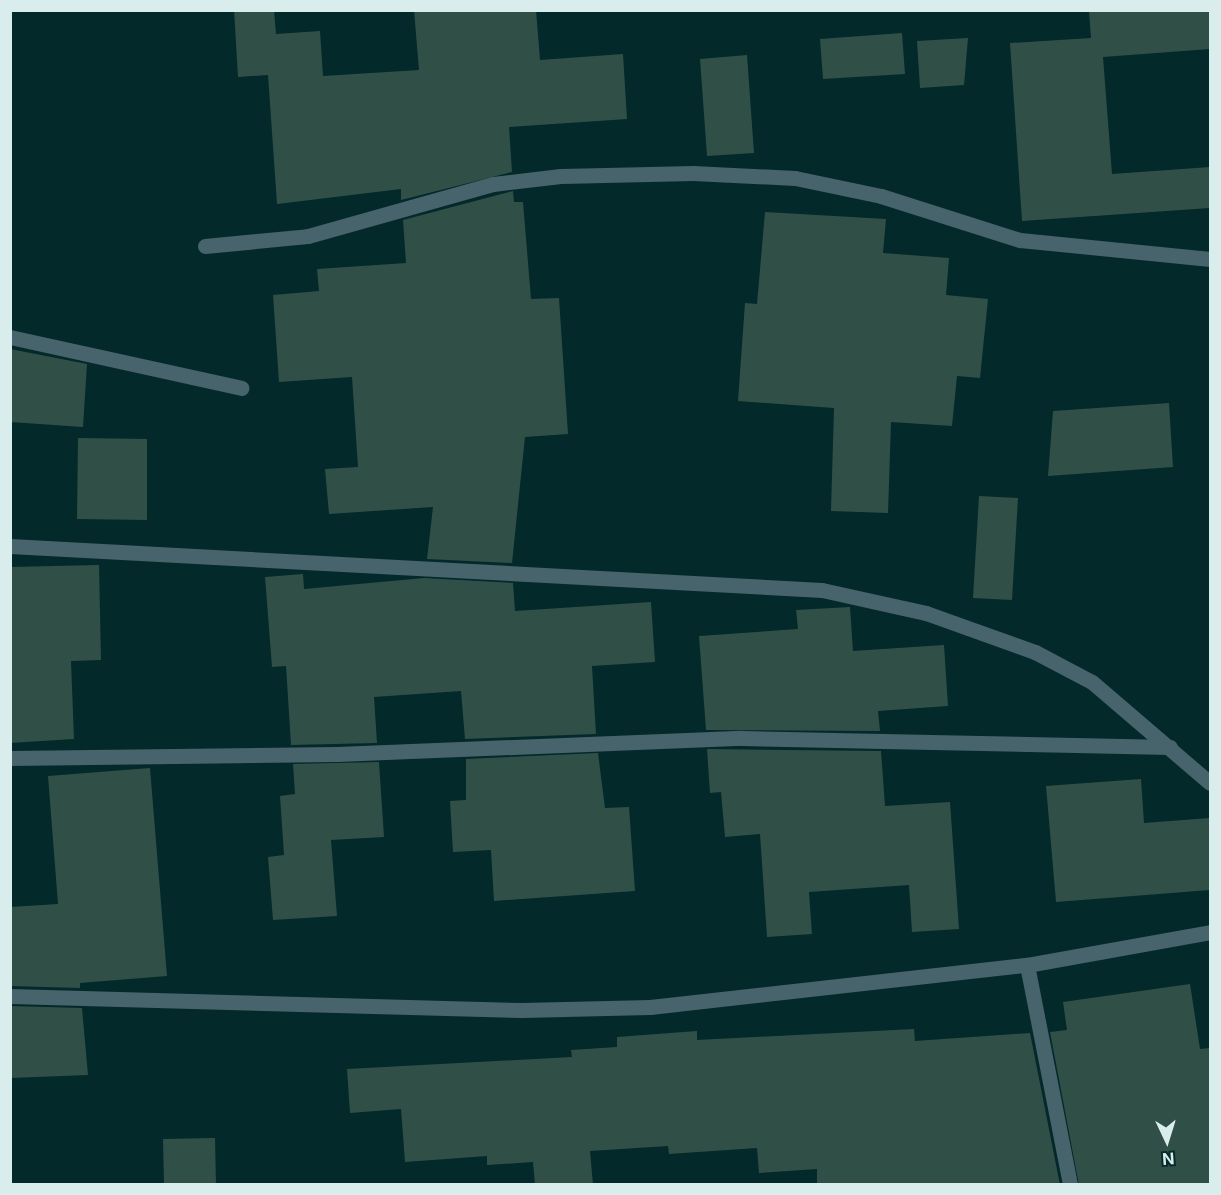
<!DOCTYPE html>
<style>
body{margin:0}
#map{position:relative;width:1221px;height:1195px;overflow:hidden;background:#04292a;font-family:Inter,sans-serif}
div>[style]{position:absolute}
.building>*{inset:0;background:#305047}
.minor>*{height:15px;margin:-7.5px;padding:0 7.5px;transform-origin:7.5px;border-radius:7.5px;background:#47636c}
span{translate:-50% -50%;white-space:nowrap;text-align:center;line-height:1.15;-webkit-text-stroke:6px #04292a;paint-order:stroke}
.frame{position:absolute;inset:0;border:12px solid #daeded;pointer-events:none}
.north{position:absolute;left:1137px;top:1111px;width:60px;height:60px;-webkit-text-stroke:4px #04292a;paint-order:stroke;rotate:176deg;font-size:16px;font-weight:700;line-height:24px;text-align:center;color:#daeded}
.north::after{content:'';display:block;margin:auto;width:21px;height:27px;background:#daeded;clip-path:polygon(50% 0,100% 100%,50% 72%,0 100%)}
</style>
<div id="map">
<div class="building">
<i style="clip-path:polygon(234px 10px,274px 10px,276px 34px,320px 31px,323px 76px,419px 70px,414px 10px,536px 10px,540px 60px,623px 54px,627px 119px,509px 127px,512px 172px,401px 200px,401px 189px,277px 204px,268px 75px,238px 77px)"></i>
<i style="clip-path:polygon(1210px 10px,1210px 49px,1103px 57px,1112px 174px,1210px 167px,1210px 208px,1022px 221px,1010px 43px,1091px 38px,1089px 11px)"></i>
<i style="clip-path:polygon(902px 33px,905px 74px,823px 79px,820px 39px)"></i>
<i style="clip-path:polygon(968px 38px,964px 85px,920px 88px,917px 41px)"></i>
<i style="clip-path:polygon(747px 55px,754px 153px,707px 156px,700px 59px)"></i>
<i style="clip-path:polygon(513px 191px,514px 202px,523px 202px,531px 299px,559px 298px,568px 434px,525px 437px,512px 563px,427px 559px,433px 507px,329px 514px,325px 469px,358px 467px,352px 377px,279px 382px,273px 295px,319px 291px,317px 269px,406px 263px,403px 220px)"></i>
<i style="clip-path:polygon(765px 212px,886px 219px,883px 253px,949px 258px,946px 295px,988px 299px,980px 378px,957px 376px,952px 426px,891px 422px,888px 513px,831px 511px,834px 408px,738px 401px,745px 303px,757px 304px)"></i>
<i style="clip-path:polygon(10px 349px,87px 364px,83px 427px,10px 422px)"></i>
<i style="clip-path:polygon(1169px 403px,1173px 467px,1048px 476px,1053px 411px)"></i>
<i style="clip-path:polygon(78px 438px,147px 439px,147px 520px,77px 519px)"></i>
<i style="clip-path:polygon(979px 496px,1018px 498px,1012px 600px,973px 598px)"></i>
<i style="clip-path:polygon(99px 565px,101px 660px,71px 661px,74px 739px,10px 743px,10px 567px)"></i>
<i style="clip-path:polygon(303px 574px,304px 589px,424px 578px,513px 583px,515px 611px,651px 602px,655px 662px,592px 666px,596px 734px,465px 739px,461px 691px,374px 697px,377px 743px,291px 745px,286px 666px,272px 667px,265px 577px)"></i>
<i style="clip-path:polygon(850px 607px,853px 651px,944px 645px,948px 706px,878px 711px,880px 731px,706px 730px,699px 636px,798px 629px,796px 610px)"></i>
<i style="clip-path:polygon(707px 749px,881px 751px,885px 806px,950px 802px,959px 929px,912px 932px,909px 885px,809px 892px,812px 934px,767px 937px,760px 834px,725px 837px,721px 792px,710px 793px)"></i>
<i style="clip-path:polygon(598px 753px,605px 808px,629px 807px,635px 891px,494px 901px,491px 850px,453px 852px,450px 801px,466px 800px,466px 759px)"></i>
<i style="clip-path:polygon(379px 762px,384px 837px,331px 840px,337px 916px,273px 920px,268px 857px,284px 855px,280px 796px,295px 794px,293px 764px)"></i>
<i style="clip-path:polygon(150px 768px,167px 976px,80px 983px,80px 988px,10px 986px,10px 907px,58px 904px,48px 776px)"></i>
<i style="clip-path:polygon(1141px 779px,1144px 823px,1210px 818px,1210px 890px,1056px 902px,1046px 786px)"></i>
<i style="clip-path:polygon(1190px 984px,1200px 1049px,1210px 1048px,1210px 1185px,1079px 1185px,1050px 1032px,1067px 1030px,1063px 1002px)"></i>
<i style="clip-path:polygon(10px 1006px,82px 1008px,88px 1075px,10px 1078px)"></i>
<i style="clip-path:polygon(914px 1029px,915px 1041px,1030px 1033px,1060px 1185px,817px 1185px,817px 1169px,759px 1173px,757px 1148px,669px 1154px,668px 1146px,590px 1151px,593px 1185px,535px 1185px,533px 1162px,487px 1165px,487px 1156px,405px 1162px,401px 1109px,350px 1113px,347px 1069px,572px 1057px,571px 1050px,617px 1047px,617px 1037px,697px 1031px,697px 1040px)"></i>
<i style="clip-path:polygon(215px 1138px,216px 1185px,164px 1185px,163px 1139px)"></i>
</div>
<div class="minor">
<i style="left:205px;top:246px;width:103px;rotate:-5.5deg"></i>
<i style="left:308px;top:236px;width:192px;rotate:-15.7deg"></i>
<i style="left:493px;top:184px;width:68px;rotate:-6.7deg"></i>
<i style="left:561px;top:176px;width:132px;rotate:-1.3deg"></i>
<i style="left:693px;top:173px;width:102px;rotate:2.8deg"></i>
<i style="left:795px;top:178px;width:88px;rotate:11.8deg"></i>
<i style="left:881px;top:196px;width:146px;rotate:17.6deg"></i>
<i style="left:1020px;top:240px;width:191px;rotate:5.7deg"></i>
<i style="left:10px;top:337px;width:237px;rotate:12.4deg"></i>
<i style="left:10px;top:546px;width:813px;rotate:3.1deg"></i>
<i style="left:822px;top:590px;width:107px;rotate:12.5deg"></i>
<i style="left:926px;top:613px;width:116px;rotate:19.7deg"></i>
<i style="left:1035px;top:652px;width:64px;rotate:27.8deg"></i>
<i style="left:1092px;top:682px;width:155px;rotate:40.6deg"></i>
<i style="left:10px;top:758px;width:327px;rotate:-0.7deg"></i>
<i style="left:337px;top:754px;width:405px;rotate:-2.3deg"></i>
<i style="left:742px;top:738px;width:428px;rotate:1.2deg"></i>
<i style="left:1027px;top:965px;width:223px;rotate:78.9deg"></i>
<i style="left:10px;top:996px;width:512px;rotate:1.57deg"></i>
<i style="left:522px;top:1010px;width:128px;rotate:-1.3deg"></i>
<i style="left:650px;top:1007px;width:379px;rotate:-6.4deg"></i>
<i style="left:1027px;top:965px;width:186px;rotate:-10.2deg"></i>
</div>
<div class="frame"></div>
<div class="north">N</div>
</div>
